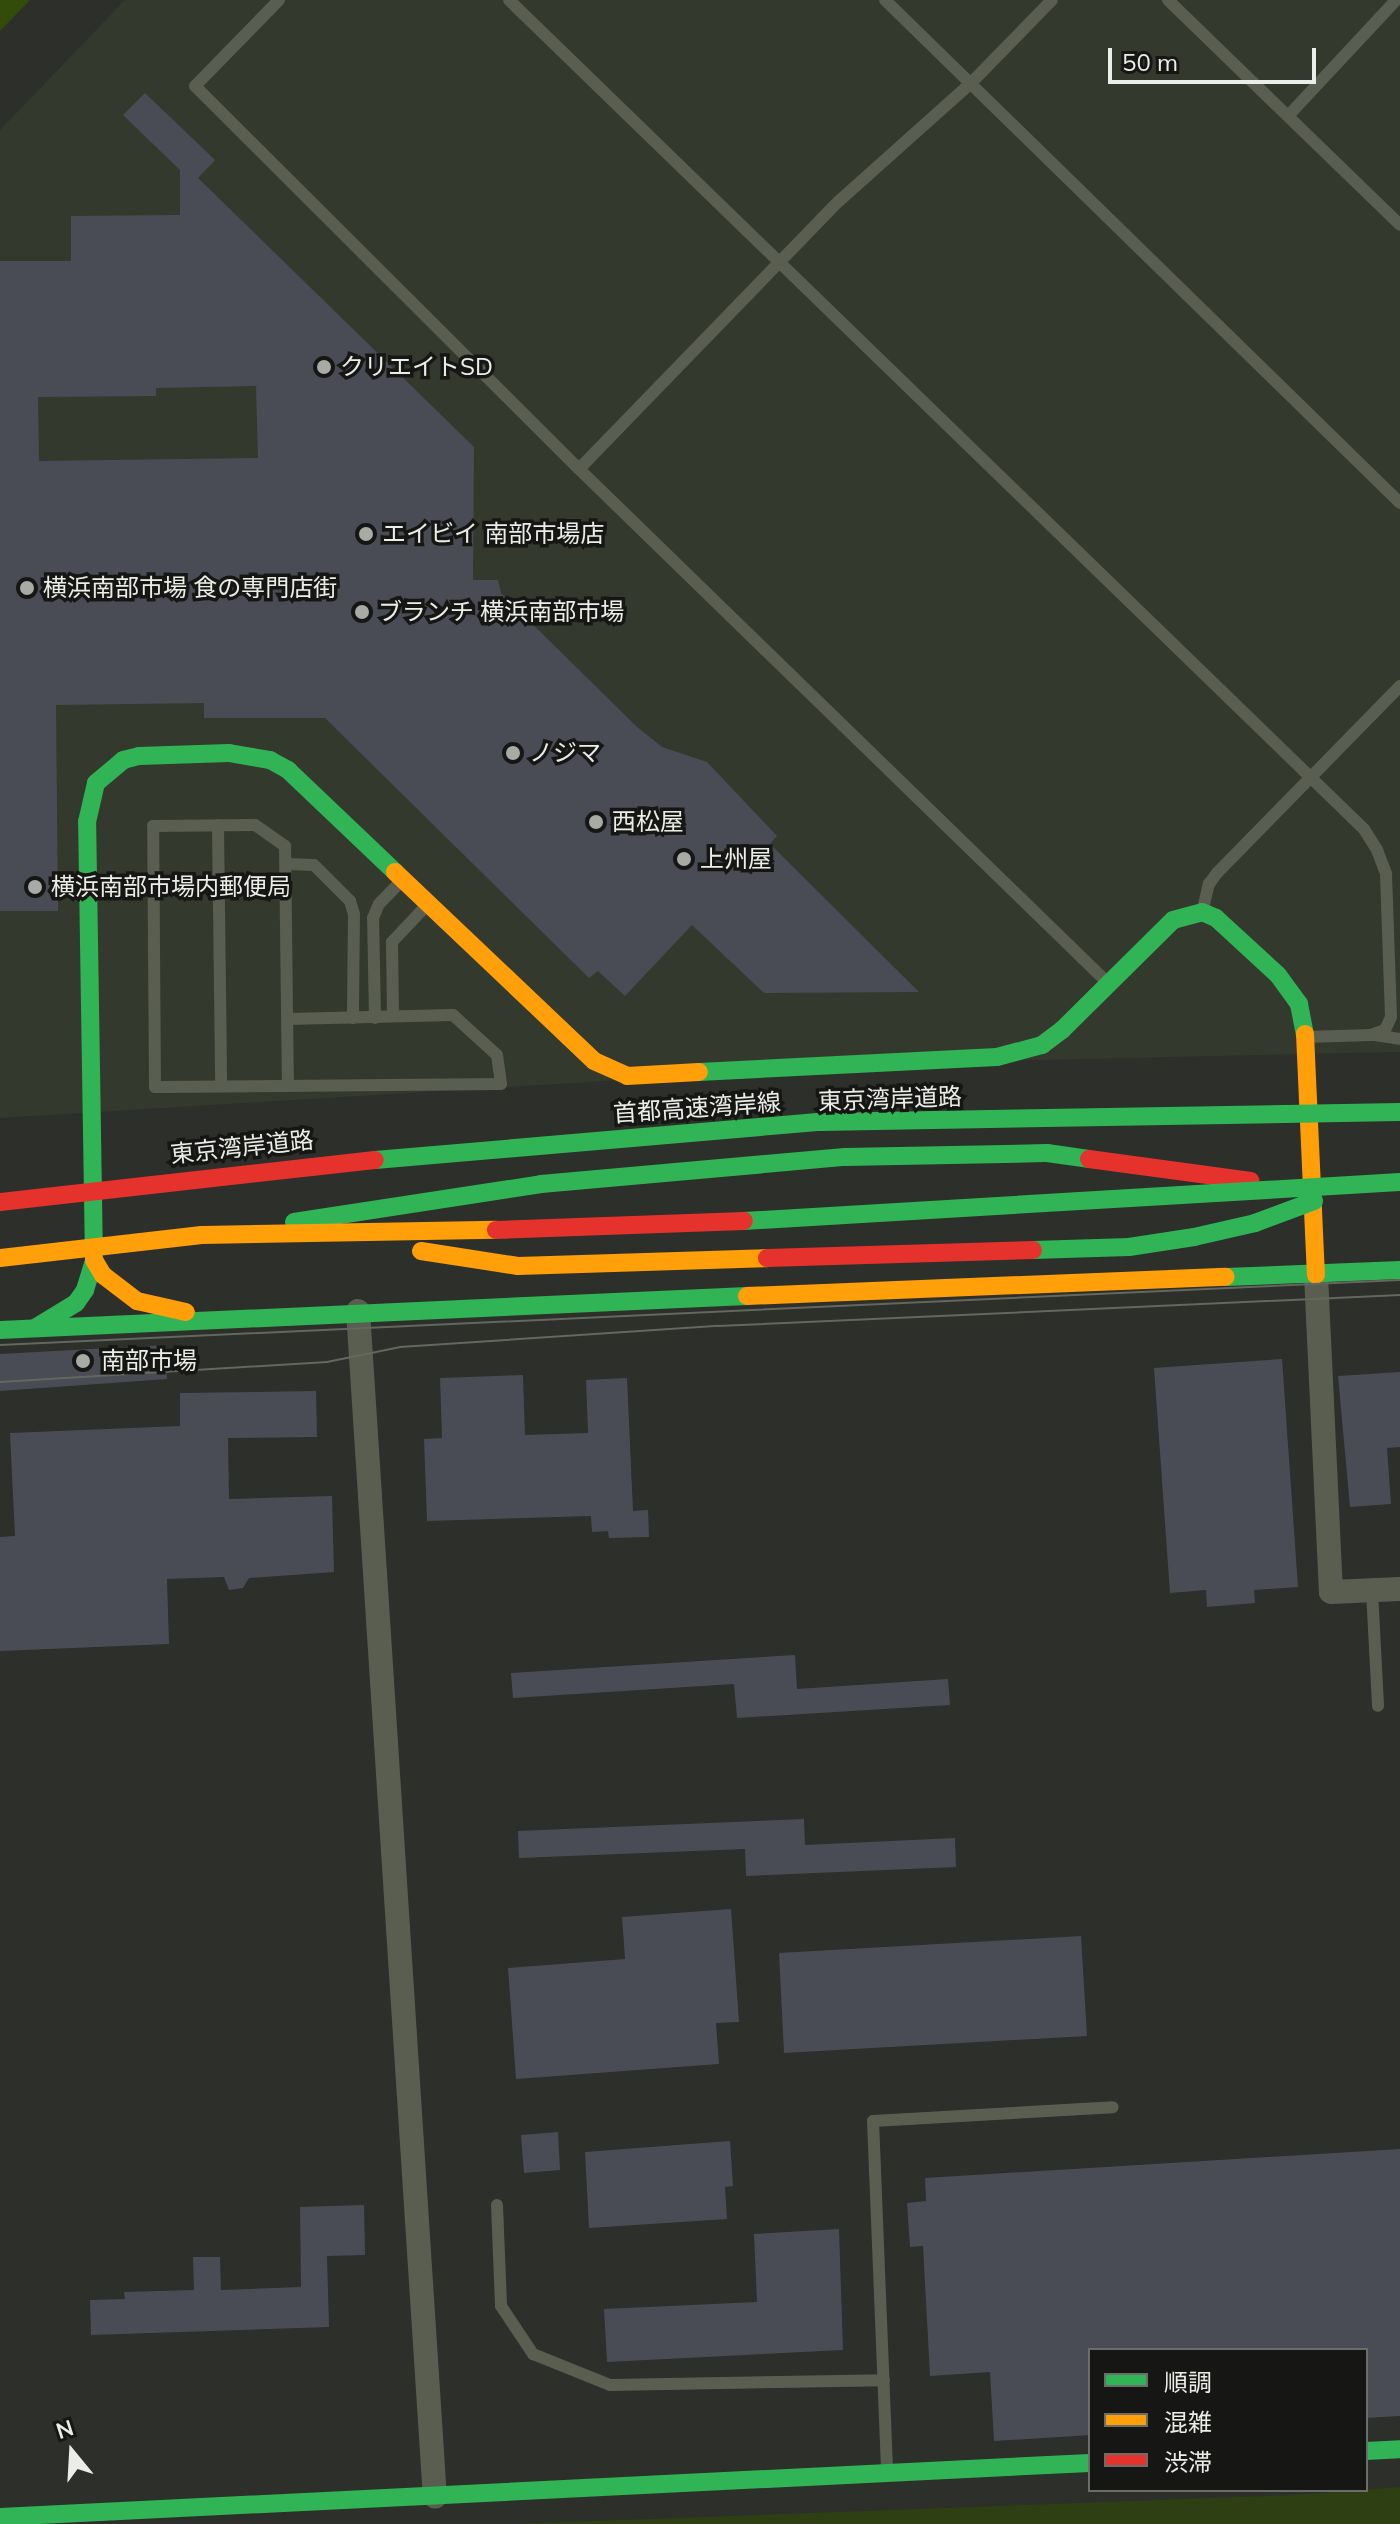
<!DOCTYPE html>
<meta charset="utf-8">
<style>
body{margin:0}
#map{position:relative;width:1400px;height:2524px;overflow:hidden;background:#2c2f2a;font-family:Mulish,"Noto Sans JP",sans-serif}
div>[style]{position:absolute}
.built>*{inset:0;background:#34392e}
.green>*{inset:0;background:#2d3f13}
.water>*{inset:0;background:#344c09}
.building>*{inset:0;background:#494c55}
.lane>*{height:12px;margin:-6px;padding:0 6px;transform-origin:6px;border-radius:6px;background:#595e51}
.street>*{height:24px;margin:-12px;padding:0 12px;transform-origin:12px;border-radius:12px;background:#595e51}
.fast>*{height:18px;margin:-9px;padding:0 9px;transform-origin:9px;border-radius:9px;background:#30b455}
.slow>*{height:18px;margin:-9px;padding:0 9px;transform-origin:9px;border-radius:9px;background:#ff9f0a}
.jam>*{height:18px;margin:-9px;padding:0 9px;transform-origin:9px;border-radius:9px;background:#e5322d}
.tram>*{height:2px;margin:-1px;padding:0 1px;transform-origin:1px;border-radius:1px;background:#63675e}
.lane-bridge>*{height:12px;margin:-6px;padding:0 6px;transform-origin:6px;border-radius:6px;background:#595e51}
.fast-bridge>*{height:18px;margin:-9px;padding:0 9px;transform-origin:9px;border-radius:9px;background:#30b455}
.slow-bridge>*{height:18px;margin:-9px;padding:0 9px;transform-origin:9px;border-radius:9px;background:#ff9f0a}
.jam-bridge>*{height:18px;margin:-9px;padding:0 9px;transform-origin:9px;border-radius:9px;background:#e5322d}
.dots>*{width:22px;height:22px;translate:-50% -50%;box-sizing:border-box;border:4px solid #161714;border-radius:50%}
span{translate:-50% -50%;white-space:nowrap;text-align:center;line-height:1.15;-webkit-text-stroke:7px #161714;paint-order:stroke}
.poi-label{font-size:24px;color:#ebede9}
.left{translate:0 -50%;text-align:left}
.street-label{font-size:24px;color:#ebede9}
.legend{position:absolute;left:1088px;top:2348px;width:280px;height:144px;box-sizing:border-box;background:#161714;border:2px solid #6b6d69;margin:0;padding:10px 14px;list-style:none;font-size:24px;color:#ebede9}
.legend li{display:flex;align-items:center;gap:16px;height:40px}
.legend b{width:40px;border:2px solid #6b6d69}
.north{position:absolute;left:32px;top:2412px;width:80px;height:80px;-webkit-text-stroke:6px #161714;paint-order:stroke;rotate:342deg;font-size:22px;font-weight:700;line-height:32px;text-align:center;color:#ebede9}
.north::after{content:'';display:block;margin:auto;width:28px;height:36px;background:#ebede9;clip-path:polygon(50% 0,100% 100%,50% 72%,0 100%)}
.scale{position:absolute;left:1108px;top:48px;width:208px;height:36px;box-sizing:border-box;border:4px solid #ebede9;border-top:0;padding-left:10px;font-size:24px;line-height:28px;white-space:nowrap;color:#ebede9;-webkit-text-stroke:6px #161714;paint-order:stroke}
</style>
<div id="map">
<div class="built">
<i style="clip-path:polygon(125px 0,1400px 0,1400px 1052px,901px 1063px,0 1118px,0 130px)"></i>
</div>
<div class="green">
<i style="clip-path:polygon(1400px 2487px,1400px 2524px,512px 2524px,1293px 2495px)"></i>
</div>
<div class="water">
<i style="clip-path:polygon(0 0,30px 0,0 31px)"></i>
</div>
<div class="building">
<i style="clip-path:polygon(evenodd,145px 93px,215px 160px,198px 178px,474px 447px,473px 580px,498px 580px,501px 593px,637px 727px,662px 747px,707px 762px,777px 836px,770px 844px,919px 992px,764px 993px,692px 925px,625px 996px,598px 971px,589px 978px,325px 718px,204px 718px,204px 703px,56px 705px,58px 911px,0 911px,0 261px,71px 261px,71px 216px,180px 215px,180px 170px,123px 115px,145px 93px,256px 386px,258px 458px,39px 461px,38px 397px,156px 396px,156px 388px,256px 386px)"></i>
<i style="clip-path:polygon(165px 1345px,167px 1379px,0 1391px,0 1354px)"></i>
<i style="clip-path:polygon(1282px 1359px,1298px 1587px,1254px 1590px,1255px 1603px,1207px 1607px,1206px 1590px,1170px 1593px,1154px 1368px)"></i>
<i style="clip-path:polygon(1400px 1372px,1400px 1447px,1387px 1448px,1391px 1504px,1350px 1507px,1338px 1376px)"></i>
<i style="clip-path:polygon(523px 1375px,525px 1435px,588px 1433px,586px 1380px,627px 1378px,633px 1511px,648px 1510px,649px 1537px,609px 1538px,608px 1531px,592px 1532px,591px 1516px,427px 1521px,424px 1439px,442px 1438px,440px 1378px)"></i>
<i style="clip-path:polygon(316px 1391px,317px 1437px,228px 1438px,229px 1499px,332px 1496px,334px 1572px,249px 1578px,243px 1588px,229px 1590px,224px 1577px,167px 1579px,169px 1644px,0 1651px,0 1537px,15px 1536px,10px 1433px,180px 1426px,180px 1393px)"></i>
<i style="clip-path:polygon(795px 1655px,797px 1689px,948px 1679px,950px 1705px,737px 1718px,734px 1684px,513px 1698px,511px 1673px)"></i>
<i style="clip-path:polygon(804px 1819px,805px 1845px,955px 1838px,956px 1867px,746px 1876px,745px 1849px,519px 1858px,518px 1831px)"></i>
<i style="clip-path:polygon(731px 1909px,739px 2022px,716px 2023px,719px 2064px,516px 2079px,508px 1968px,625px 1959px,622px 1917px)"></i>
<i style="clip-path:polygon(1081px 1936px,1087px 2036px,784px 2053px,779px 1953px)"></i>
<i style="clip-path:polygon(558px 2132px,560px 2170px,524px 2173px,521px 2135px)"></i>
<i style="clip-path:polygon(730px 2141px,733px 2186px,725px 2187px,727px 2219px,589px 2228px,585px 2152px)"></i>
<i style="clip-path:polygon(1400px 2149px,1400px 2416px,1366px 2418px,1366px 2350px,1090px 2350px,1090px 2435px,994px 2441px,990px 2372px,930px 2376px,923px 2246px,910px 2247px,907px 2203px,926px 2201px,925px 2178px)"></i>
<i style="clip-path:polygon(364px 2205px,365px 2255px,327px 2256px,329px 2327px,91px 2335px,90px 2300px,125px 2299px,124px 2292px,194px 2290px,193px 2257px,220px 2257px,221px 2290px,301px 2287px,300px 2207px)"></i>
<i style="clip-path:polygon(839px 2229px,843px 2350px,607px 2362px,604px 2309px,757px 2302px,754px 2234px)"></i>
</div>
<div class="lane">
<i style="left:279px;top:0;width:120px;rotate:134.3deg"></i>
<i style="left:195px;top:86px;width:542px;rotate:44.93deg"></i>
<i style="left:579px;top:469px;width:738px;rotate:44.18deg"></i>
<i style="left:885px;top:0;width:720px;rotate:44.32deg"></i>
<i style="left:1168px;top:0;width:323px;rotate:44.1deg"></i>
<i style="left:1288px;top:116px;width:158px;rotate:-47deg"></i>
<i style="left:579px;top:469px;width:373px;rotate:-45.9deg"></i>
<i style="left:839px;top:201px;width:176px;rotate:-41.8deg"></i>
<i style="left:970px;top:84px;width:117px;rotate:-45.7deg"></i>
<i style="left:218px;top:825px;width:261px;rotate:89.3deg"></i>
<i style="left:286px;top:864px;width:28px;rotate:2deg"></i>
<i style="left:314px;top:865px;width:51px;rotate:45deg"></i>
<i style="left:350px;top:901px;width:14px;rotate:73deg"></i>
<i style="left:354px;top:914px;width:104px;rotate:90.6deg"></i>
<i style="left:1203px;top:909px;width:26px;rotate:-77deg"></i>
<i style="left:1209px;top:884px;width:14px;rotate:-54deg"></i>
<i style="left:1217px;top:873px;width:262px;rotate:-45.6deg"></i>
<i style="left:393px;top:1014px;width:72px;rotate:-90.8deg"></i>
<i style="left:392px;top:942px;width:51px;rotate:-46.6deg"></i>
<i style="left:375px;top:1018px;width:100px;rotate:-91.1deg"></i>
<i style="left:373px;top:918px;width:15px;rotate:-67deg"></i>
<i style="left:379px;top:904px;width:33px;rotate:-46deg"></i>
<i style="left:288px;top:1019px;width:165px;rotate:-1.4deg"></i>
<i style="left:453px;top:1015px;width:59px;rotate:42.3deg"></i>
<i style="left:497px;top:1055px;width:29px;rotate:82deg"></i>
<i style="left:501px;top:1084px;width:346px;rotate:179.5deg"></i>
<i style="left:155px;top:1087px;width:261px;rotate:-90.4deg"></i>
<i style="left:153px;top:826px;width:102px;rotate:-0.6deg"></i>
<i style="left:255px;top:825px;width:37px;rotate:35deg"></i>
<i style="left:285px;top:846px;width:240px;rotate:89.3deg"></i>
<i style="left:1375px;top:1035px;width:25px;rotate:9deg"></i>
<i style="left:1306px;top:1037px;width:65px;rotate:-1.8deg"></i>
<i style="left:1371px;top:1035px;width:15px;rotate:-20deg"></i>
<i style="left:1385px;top:1030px;width:14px;rotate:-65deg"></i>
<i style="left:1391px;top:1017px;width:31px;rotate:-92deg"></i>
<i style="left:1372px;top:1591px;width:115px;rotate:87deg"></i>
<i style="left:497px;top:2205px;width:101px;rotate:87.7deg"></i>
<i style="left:501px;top:2306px;width:58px;rotate:56.3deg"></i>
<i style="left:533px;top:2354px;width:83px;rotate:21.9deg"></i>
<i style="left:610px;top:2385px;width:274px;rotate:-1deg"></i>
<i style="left:887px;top:2469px;width:348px;rotate:-92.3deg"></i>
<i style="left:873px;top:2121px;width:240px;rotate:-3.3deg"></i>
</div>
<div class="street">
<i style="left:1316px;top:1275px;width:317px;rotate:87.3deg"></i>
<i style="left:1331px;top:1592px;width:69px;rotate:-2.5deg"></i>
<i style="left:358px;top:1311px;width:1188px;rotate:86.29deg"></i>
</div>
<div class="fast">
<i style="left:699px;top:1072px;width:298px;rotate:-2.9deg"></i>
<i style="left:997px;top:1057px;width:47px;rotate:-14.9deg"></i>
<i style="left:1042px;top:1045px;width:25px;rotate:-37deg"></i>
<i style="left:1062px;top:1030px;width:156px;rotate:-44.7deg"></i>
<i style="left:1173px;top:920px;width:30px;rotate:-15deg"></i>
<i style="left:1202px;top:912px;width:15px;rotate:23deg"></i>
<i style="left:1216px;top:918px;width:84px;rotate:42.6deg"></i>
<i style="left:1278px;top:975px;width:36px;rotate:54deg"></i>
<i style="left:1299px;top:1004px;width:31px;rotate:79deg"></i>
<i style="left:294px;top:1222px;width:250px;rotate:-8.7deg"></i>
<i style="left:541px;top:1184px;width:305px;rotate:-5.1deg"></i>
<i style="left:845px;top:1157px;width:202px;rotate:-1.1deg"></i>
<i style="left:1047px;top:1153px;width:42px;rotate:8.1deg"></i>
<i style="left:1226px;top:1277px;width:174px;rotate:-2.3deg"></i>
<i style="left:35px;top:1328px;width:48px;rotate:-31.4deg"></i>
<i style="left:76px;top:1303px;width:16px;rotate:-55deg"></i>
<i style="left:85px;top:1290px;width:31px;rotate:-73deg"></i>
<i style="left:94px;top:1260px;width:438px;rotate:-90.9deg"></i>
<i style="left:87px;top:822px;width:40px;rotate:-77deg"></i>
<i style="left:96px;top:783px;width:35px;rotate:-40deg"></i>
<i style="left:123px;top:760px;width:16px;rotate:-14deg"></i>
<i style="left:139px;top:756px;width:90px;rotate:-1.9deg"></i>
<i style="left:229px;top:753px;width:42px;rotate:9.7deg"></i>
<i style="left:270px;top:760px;width:21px;rotate:29deg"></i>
<i style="left:288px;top:770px;width:148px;rotate:43.6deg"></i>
<i style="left:0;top:1330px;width:748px;rotate:-2.61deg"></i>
<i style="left:1366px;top:2451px;width:34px;rotate:-3deg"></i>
<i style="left:0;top:2517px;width:1091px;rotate:-2.84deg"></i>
</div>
<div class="slow">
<i style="left:395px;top:872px;width:274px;rotate:43.5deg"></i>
<i style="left:594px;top:1061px;width:36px;rotate:24deg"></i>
<i style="left:627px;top:1076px;width:72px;rotate:-3.2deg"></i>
<i style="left:1305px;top:1034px;width:241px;rotate:87.4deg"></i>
<i style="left:94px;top:1260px;width:17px;rotate:59deg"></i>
<i style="left:103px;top:1275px;width:43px;rotate:37.4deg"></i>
<i style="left:137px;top:1301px;width:50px;rotate:12.7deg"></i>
<i style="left:747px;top:1296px;width:479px;rotate:-2.3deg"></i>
</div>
<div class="jam">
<i style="left:1089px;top:1159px;width:163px;rotate:7.7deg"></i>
</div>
<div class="tram">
<i style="left:0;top:1345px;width:1402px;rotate:-2.66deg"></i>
<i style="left:0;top:1382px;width:328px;rotate:-3.5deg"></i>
<i style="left:327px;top:1362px;width:75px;rotate:-11.6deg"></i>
<i style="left:400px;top:1347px;width:319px;rotate:-3.8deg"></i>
<i style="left:718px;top:1326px;width:683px;rotate:-2.6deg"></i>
</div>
<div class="lane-bridge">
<i style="left:509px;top:0;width:1191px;rotate:44.12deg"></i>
<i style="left:1364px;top:829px;width:25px;rotate:58deg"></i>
<i style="left:1377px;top:850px;width:26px;rotate:69deg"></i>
<i style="left:1386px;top:874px;width:112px;rotate:88deg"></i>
</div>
<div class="fast-bridge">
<i style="left:375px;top:1160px;width:447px;rotate:-4.9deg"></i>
<i style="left:820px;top:1122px;width:580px;rotate:-0.99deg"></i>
<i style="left:744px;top:1221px;width:657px;rotate:-3.4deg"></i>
<i style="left:1033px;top:1250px;width:96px;rotate:-1.8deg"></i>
<i style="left:1129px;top:1247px;width:66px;rotate:-8.7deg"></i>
<i style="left:1194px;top:1237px;width:63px;rotate:-12.9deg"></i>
<i style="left:1255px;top:1223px;width:63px;rotate:-20.4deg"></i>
</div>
<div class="slow-bridge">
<i style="left:421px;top:1251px;width:98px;rotate:8.8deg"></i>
<i style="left:518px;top:1266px;width:249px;rotate:-1.8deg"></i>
<i style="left:0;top:1258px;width:203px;rotate:-6.5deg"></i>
<i style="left:202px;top:1235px;width:294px;rotate:-1deg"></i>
</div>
<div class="jam-bridge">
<i style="left:0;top:1202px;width:377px;rotate:-6.4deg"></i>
<i style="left:496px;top:1230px;width:248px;rotate:-2.1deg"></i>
<i style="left:767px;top:1258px;width:266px;rotate:-1.7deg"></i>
</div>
<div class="dots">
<i style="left:324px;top:367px;background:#a8aaa6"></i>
<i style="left:366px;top:534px;background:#a8aaa6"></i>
<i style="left:27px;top:588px;background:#a8aaa6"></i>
<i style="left:362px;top:612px;background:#a8aaa6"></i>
<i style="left:513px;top:753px;background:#a8aaa6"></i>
<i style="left:596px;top:822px;background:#a8aaa6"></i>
<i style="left:684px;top:859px;background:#a8aaa6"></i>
<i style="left:35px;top:887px;background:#a8aaa6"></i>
<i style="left:83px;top:1361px;background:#a8aaa6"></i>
</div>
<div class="poi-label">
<span class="left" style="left:340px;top:367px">クリエイトSD</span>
<span class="left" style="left:382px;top:534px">エイビイ 南部市場店</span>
<span class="left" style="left:43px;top:588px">横浜南部市場 食の専門店街</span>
<span class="left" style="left:378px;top:612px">ブランチ 横浜南部市場</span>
<span class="left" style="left:529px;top:753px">ノジマ</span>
<span class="left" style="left:612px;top:822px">西松屋</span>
<span class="left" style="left:700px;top:859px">上州屋</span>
<span class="left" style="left:51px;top:887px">横浜南部市場内郵便局</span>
<span class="left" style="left:101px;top:1361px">南部市場</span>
</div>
<div class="street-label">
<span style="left:890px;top:1099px;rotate:-2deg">東京湾岸道路</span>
<span style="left:697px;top:1108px;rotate:-4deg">首都高速湾岸線</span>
<span style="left:242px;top:1147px;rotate:-6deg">東京湾岸道路</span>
</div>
<ul class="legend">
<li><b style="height:10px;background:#30b455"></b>順調</li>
<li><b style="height:10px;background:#ff9f0a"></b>混雑</li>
<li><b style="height:10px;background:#e5322d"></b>渋滞</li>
</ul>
<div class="north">N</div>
<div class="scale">50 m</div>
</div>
